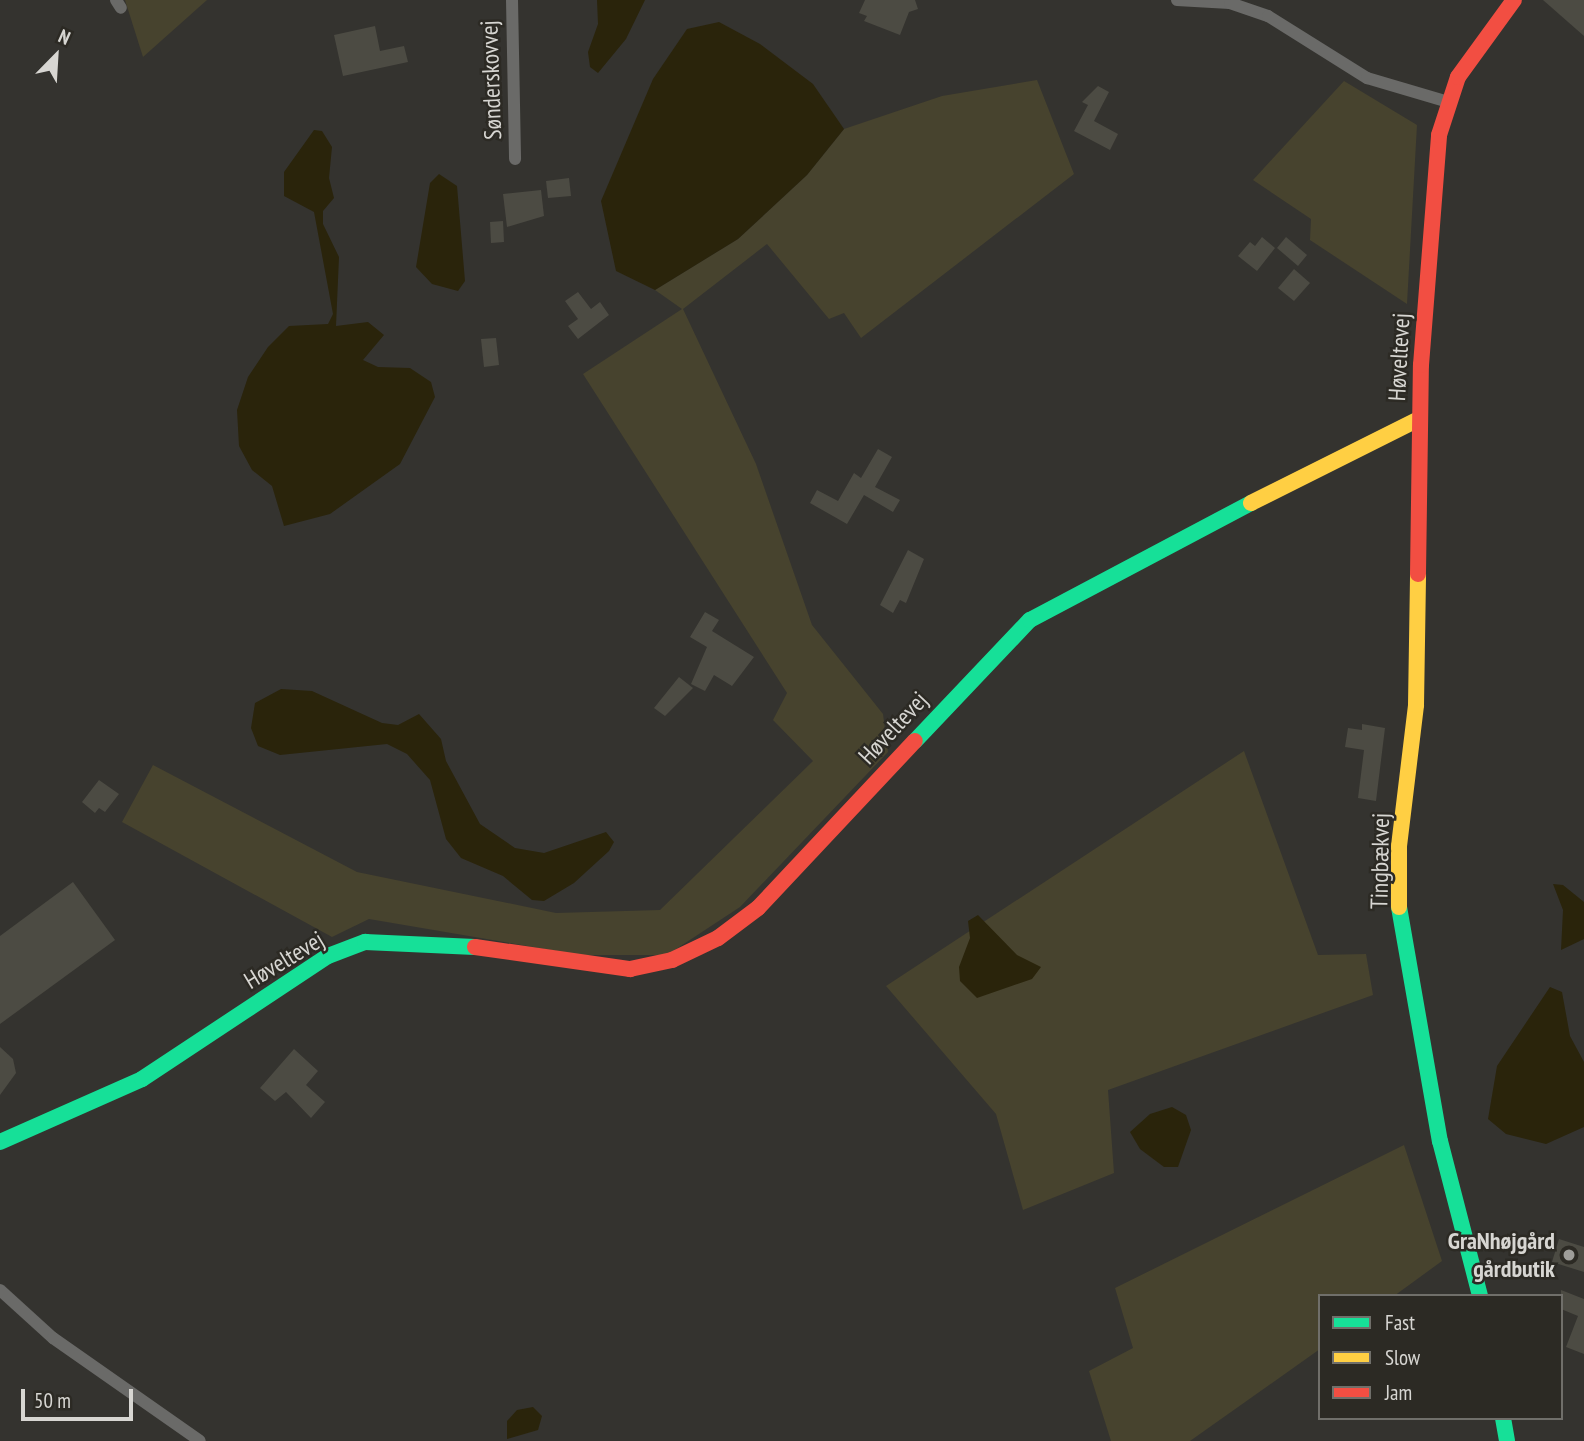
<!DOCTYPE html>
<meta charset="utf-8">
<style>
body{margin:0}
#map{position:relative;width:1584px;height:1441px;overflow:hidden;background:#34332f;font-family:"PT Sans Narrow",sans-serif}
div>[style]{position:absolute}
.green>*{inset:0;background:#47432e}
.water>*{inset:0;background:#2a240b}
.building>*{inset:0;background:#4c4b43}
.street>*{height:12px;margin:-6px;padding:0 6px;transform-origin:6px;border-radius:6px;background:#6a6a68}
.fast>*{height:16px;margin:-8px;padding:0 8px;transform-origin:8px;border-radius:8px;background:#16e098}
.slow>*{height:16px;margin:-8px;padding:0 8px;transform-origin:8px;border-radius:8px;background:#ffcf43}
.jam>*{height:16px;margin:-8px;padding:0 8px;transform-origin:8px;border-radius:8px;background:#f24e42}
.dots>*{width:19px;height:19px;translate:-50% -50%;box-sizing:border-box;border:4px solid #2c2a24;border-radius:50%}
span{translate:-50% -50%;white-space:nowrap;text-align:center;line-height:1.15;-webkit-text-stroke:5px #2c2a24;paint-order:stroke}
.street-label{font-size:24px;color:#d7d6d2}
.poi-label{font-size:24px;color:#d7d6d2;font-weight:700}
.right{translate:-100% -50%;text-align:right}
.legend{position:absolute;left:1318px;top:1294px;width:245px;height:126px;box-sizing:border-box;background:#2c2a24;border:2px solid #706f6a;margin:0;padding:9px 12px;list-style:none;font-size:21px;color:#d7d6d2}
.legend li{display:flex;align-items:center;gap:14px;height:35px}
.legend b{width:35px;border:2px solid #706f6a}
.north{position:absolute;left:21px;top:21px;width:70px;height:70px;-webkit-text-stroke:5px #2c2a24;paint-order:stroke;rotate:24deg;font-size:19px;font-weight:700;line-height:28px;text-align:center;color:#d7d6d2}
.north::after{content:'';display:block;margin:auto;width:24px;height:32px;background:#d7d6d2;clip-path:polygon(50% 0,100% 100%,50% 72%,0 100%)}
.scale{position:absolute;left:21px;top:1389px;width:112px;height:32px;box-sizing:border-box;border:4px solid #d7d6d2;border-top:0;padding-left:9px;font-size:21px;line-height:24px;white-space:nowrap;color:#d7d6d2;-webkit-text-stroke:5px #2c2a24;paint-order:stroke}
</style>
<div id="map">
<div class="green">
<i style="clip-path:polygon(125px 0,207px 0,143px 57px)"></i>
<i style="clip-path:polygon(1037px 80px,1074px 174px,861px 338px,844px 313px,829px 319px,767px 244px,683px 309px,756px 464px,812px 625px,883px 714px,888px 752px,740px 907px,667px 955px,580px 955px,369px 919px,332px 937px,122px 822px,153px 765px,357px 872px,556px 913px,660px 910px,813px 761px,773px 720px,787px 693px,583px 374px,682px 309px,655px 290px,738px 239px,807px 175px,844px 129px,942px 96px)"></i>
<i style="clip-path:polygon(1344px 81px,1417px 125px,1407px 304px,1310px 240px,1311px 219px,1253px 180px)"></i>
<i style="clip-path:polygon(1244px 751px,1318px 955px,1366px 954px,1373px 995px,1108px 1090px,1114px 1173px,1023px 1210px,996px 1114px,886px 986px)"></i>
<i style="clip-path:polygon(1404px 1145px,1442px 1261px,1394px 1296px,1320px 1296px,1320px 1349px,1190px 1441px,1111px 1441px,1089px 1371px,1133px 1348px,1115px 1288px)"></i>
</div>
<div class="water">
<i style="clip-path:polygon(597px 0,645px 0,626px 39px,598px 73px,590px 67px,588px 52px,598px 24px)"></i>
<i style="clip-path:polygon(719px 22px,760px 44px,813px 84px,844px 129px,807px 175px,738px 239px,655px 290px,616px 271px,601px 201px,653px 79px,687px 29px)"></i>
<i style="clip-path:polygon(314px 130px,322px 131px,332px 147px,329px 178px,334px 198px,323px 211px,323px 224px,339px 257px,336px 326px,368px 322px,384px 335px,363px 360px,378px 367px,410px 368px,431px 382px,435px 397px,400px 464px,330px 514px,284px 526px,272px 486px,252px 470px,239px 446px,237px 410px,248px 377px,268px 347px,289px 326px,328px 324px,333px 314px,314px 212px,284px 196px,284px 172px)"></i>
<i style="clip-path:polygon(439px 174px,457px 186px,465px 281px,458px 291px,432px 284px,416px 267px,430px 183px)"></i>
<i style="clip-path:polygon(281px 689px,312px 691px,382px 723px,398px 725px,419px 714px,441px 739px,446px 761px,480px 824px,515px 848px,544px 853px,606px 832px,614px 842px,609px 851px,574px 883px,544px 901px,532px 900px,503px 876px,461px 858px,446px 839px,430px 780px,407px 754px,387px 744px,280px 755px,258px 746px,251px 728px,255px 703px)"></i>
<i style="clip-path:polygon(1553px 884px,1563px 885px,1584px 902px,1584px 939px,1561px 950px,1563px 910px)"></i>
<i style="clip-path:polygon(978px 915px,1017px 955px,1041px 967px,1032px 979px,977px 998px,960px 981px,959px 967px,970px 938px,968px 921px)"></i>
<i style="clip-path:polygon(1550px 987px,1562px 992px,1570px 1036px,1584px 1062px,1584px 1127px,1546px 1144px,1506px 1134px,1488px 1119px,1497px 1066px)"></i>
<i style="clip-path:polygon(1172px 1107px,1186px 1115px,1191px 1130px,1178px 1167px,1164px 1167px,1140px 1149px,1130px 1132px,1150px 1114px)"></i>
<i style="clip-path:polygon(533px 1407px,542px 1416px,538px 1430px,507px 1439px,507px 1421px,517px 1410px)"></i>
</div>
<div class="building">
<i style="clip-path:polygon(865px 0,915px 0,918px 9px,909px 12px,900px 35px,864px 21px,867px 16px,859px 13px)"></i>
<i style="clip-path:polygon(1543px 0,1584px 0,1584px 36px)"></i>
<i style="clip-path:polygon(375px 26px,380px 51px,404px 46px,408px 62px,343px 76px,334px 35px)"></i>
<i style="clip-path:polygon(1098px 86px,1109px 92px,1094px 121px,1118px 134px,1110px 150px,1074px 131px,1088px 105px,1082px 102px)"></i>
<i style="clip-path:polygon(569px 178px,571px 196px,548px 198px,546px 181px)"></i>
<i style="clip-path:polygon(541px 190px,544px 216px,507px 227px,503px 194px)"></i>
<i style="clip-path:polygon(503px 221px,504px 242px,491px 243px,490px 222px)"></i>
<i style="clip-path:polygon(1262px 237px,1275px 248px,1257px 271px,1238px 256px,1250px 242px,1255px 246px)"></i>
<i style="clip-path:polygon(1286px 237px,1307px 255px,1298px 266px,1277px 248px)"></i>
<i style="clip-path:polygon(1294px 269px,1310px 283px,1294px 301px,1278px 288px)"></i>
<i style="clip-path:polygon(578px 292px,591px 309px,600px 302px,609px 315px,578px 339px,568px 326px,578px 319px,565px 301px)"></i>
<i style="clip-path:polygon(496px 338px,499px 365px,484px 367px,481px 339px)"></i>
<i style="clip-path:polygon(878px 449px,892px 457px,875px 487px,900px 500px,893px 512px,864px 495px,847px 524px,810px 503px,817px 490px,838px 501px,854px 473px,861px 478px)"></i>
<i style="clip-path:polygon(908px 550px,924px 559px,906px 603px,900px 600px,893px 613px,880px 605px)"></i>
<i style="clip-path:polygon(705px 612px,719px 620px,712px 631px,754px 657px,732px 686px,714px 675px,705px 691px,691px 684px,707px 647px,690px 637px)"></i>
<i style="clip-path:polygon(679px 677px,693px 688px,665px 716px,654px 708px)"></i>
<i style="clip-path:polygon(1362px 724px,1385px 728px,1376px 801px,1358px 798px,1364px 750px,1345px 747px,1348px 728px,1362px 730px)"></i>
<i style="clip-path:polygon(99px 780px,119px 794px,105px 812px,99px 808px,95px 813px,82px 802px)"></i>
<i style="clip-path:polygon(73px 882px,115px 940px,0 1024px,0 936px)"></i>
<i style="clip-path:polygon(0 1047px,13px 1059px,16px 1073px,0 1095px)"></i>
<i style="clip-path:polygon(294px 1049px,318px 1071px,306px 1085px,325px 1102px,311px 1118px,286px 1092px,275px 1101px,260px 1088px)"></i>
<i style="clip-path:polygon(1559px 1239px,1584px 1247px,1584px 1272px,1552px 1262px)"></i>
<i style="clip-path:polygon(1561px 1290px,1584px 1299px,1584px 1354px,1566px 1347px,1578px 1316px,1561px 1309px)"></i>
</div>
<div class="street">
<i style="left:116px;top:0;width:9px;rotate:58deg"></i>
<i style="left:512px;top:0;width:159px;rotate:88.9deg"></i>
<i style="left:1177px;top:0;width:53px;rotate:3.2deg"></i>
<i style="left:1230px;top:3px;width:40px;rotate:18.9deg"></i>
<i style="left:1268px;top:16px;width:117px;rotate:32.1deg"></i>
<i style="left:1367px;top:78px;width:84px;rotate:16.5deg"></i>
<i style="left:0;top:1290px;width:72px;rotate:42.2deg"></i>
<i style="left:53px;top:1338px;width:179px;rotate:35deg"></i>
</div>
<div class="fast">
<i style="left:915px;top:741px;width:167px;rotate:-46.5deg"></i>
<i style="left:1030px;top:620px;width:250px;rotate:-27.9deg"></i>
<i style="left:1399px;top:907px;width:238px;rotate:80.1deg"></i>
<i style="left:1440px;top:1141px;width:160px;rotate:75.5deg"></i>
<i style="left:0;top:1142px;width:155px;rotate:-23.9deg"></i>
<i style="left:142px;top:1079px;width:223px;rotate:-33.5deg"></i>
<i style="left:328px;top:956px;width:40px;rotate:-21deg"></i>
<i style="left:365px;top:942px;width:110px;rotate:2.6deg"></i>
<i style="left:1503px;top:1418px;width:23px;rotate:80deg"></i>
</div>
<div class="slow">
<i style="left:1251px;top:503px;width:188px;rotate:-26.6deg"></i>
<i style="left:1399px;top:907px;width:61px;rotate:-90deg"></i>
<i style="left:1399px;top:846px;width:142px;rotate:-83.1deg"></i>
<i style="left:1416px;top:705px;width:131px;rotate:-89.1deg"></i>
</div>
<div class="jam">
<i style="left:1418px;top:574px;width:209px;rotate:-89.2deg"></i>
<i style="left:1421px;top:365px;width:231px;rotate:-85.5deg"></i>
<i style="left:1439px;top:135px;width:61px;rotate:-71.9deg"></i>
<i style="left:1458px;top:77px;width:95px;rotate:-54deg"></i>
<i style="left:475px;top:947px;width:157px;rotate:8.1deg"></i>
<i style="left:630px;top:969px;width:43px;rotate:-12.1deg"></i>
<i style="left:672px;top:960px;width:51px;rotate:-25.6deg"></i>
<i style="left:718px;top:938px;width:50px;rotate:-36.9deg"></i>
<i style="left:758px;top:908px;width:229px;rotate:-46.8deg"></i>
</div>
<div class="dots">
<i style="left:1569px;top:1255px;background:#9e9d99"></i>
</div>
<div class="street-label">
<span style="left:491px;top:80px;rotate:-92deg">Sønderskovvej</span>
<span style="left:1399px;top:357px;rotate:-87deg">Høveltevej</span>
<span style="left:893px;top:728px;rotate:-47deg">Høveltevej</span>
<span style="left:1380px;top:861px;rotate:-89deg">Tingbækvej</span>
<span style="left:284px;top:960px;rotate:-31deg">Høveltevej</span>
</div>
<div class="poi-label">
<span class="right" style="left:1555px;top:1255px">GraNhøjgård<br>gårdbutik</span>
</div>
<ul class="legend">
<li><b style="height:9px;background:#16e098"></b>Fast</li>
<li><b style="height:9px;background:#ffcf43"></b>Slow</li>
<li><b style="height:9px;background:#f24e42"></b>Jam</li>
</ul>
<div class="north">N</div>
<div class="scale">50 m</div>
</div>
